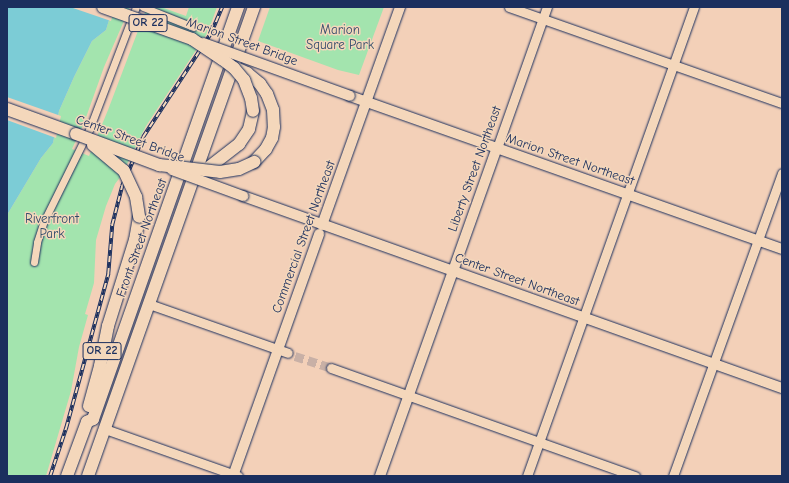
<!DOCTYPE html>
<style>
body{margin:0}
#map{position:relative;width:789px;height:483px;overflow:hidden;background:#f3d0b8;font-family:"Comic Neue",sans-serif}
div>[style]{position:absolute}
.green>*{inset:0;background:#a3e4ae}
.water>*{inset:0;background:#7cccd6}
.pier>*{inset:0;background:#f3d0b8}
.secondary-tunnel>*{height:9px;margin-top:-4.5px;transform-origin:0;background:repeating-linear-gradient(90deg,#c8b0a6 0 9px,transparent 0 13.5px)}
.roads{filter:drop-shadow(0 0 1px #1b2f5e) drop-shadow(0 0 1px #1b2f5e)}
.street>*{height:7px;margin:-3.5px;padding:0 3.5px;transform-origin:3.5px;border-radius:3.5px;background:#f4d7bb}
.secondary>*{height:9px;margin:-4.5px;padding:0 4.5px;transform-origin:4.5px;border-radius:4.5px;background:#f4d7bb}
.primary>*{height:10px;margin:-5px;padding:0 5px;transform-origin:5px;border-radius:5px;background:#f4d7bb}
.highway>*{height:12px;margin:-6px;padding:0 6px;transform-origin:6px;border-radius:6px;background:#f4d7bb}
.rail>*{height:3.5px;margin-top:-1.75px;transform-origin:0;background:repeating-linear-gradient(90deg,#f4d7bb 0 6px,#1b2f5e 0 12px);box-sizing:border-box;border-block:1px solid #1b2f5e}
.bridges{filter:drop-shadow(0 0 1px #1b2f5e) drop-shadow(0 0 1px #1b2f5e)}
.primary-bridge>*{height:10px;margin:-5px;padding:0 5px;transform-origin:5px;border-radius:5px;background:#f4d7bb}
.highway-bridge>*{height:12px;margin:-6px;padding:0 6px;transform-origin:6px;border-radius:6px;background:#f4d7bb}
span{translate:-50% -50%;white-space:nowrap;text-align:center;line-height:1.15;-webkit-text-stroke:3px #f4d7bb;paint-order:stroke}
.shield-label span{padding:1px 3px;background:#f4d7bb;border:1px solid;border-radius:3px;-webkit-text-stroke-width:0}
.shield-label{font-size:12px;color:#1b2f5e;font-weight:700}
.park-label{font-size:13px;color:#2f4a6a}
.street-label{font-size:13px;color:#1b2f5e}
.frame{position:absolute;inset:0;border:8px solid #1b2f5e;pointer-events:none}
</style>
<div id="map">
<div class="green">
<i style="clip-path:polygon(113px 7px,130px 7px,104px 67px,84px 123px,72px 149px,89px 156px,108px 110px,147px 7px,161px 7px,186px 16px,189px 7px,217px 7px,208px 32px,146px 126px,121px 176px,115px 184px,106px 206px,96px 240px,94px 283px,85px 314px,88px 315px,79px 347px,71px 391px,46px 476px,7px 476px,7px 215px,41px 158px,53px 143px,59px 111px,74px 77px,92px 41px,106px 30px)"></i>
<i style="clip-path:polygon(270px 7px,384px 7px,359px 75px,338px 70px,258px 41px)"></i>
</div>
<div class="water">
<i style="clip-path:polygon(7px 7px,113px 7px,106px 30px,92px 41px,74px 77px,59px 111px,53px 143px,41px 158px,7px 215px)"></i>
</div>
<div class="pier">
<i style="clip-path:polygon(70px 7px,115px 7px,111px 21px)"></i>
<i style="clip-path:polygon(7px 97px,61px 116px,56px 138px,7px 120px)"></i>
</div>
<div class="secondary-tunnel">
<i style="left:295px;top:356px;width:38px;rotate:18deg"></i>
</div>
<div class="roads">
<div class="street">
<i style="left:143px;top:7px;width:54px;rotate:21.8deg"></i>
<i style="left:34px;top:262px;width:20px;rotate:-81deg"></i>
<i style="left:37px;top:242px;width:22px;rotate:-72deg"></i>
<i style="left:44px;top:221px;width:102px;rotate:-63.7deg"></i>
<i style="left:89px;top:130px;width:132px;rotate:-69.1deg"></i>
</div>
<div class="secondary">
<i style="left:509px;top:7px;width:289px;rotate:19.4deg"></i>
<i style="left:497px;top:148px;width:150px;rotate:-70.5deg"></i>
<i style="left:149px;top:304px;width:147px;rotate:19.4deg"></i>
<i style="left:331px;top:368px;width:323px;rotate:19.6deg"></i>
<i style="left:105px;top:429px;width:141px;rotate:19.5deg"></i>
<i style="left:527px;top:476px;width:498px;rotate:-70.4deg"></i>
<i style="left:673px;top:476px;width:322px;rotate:-70.2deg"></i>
</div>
<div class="primary">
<i style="left:350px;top:96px;width:458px;rotate:19.5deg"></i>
<i style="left:243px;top:196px;width:572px;rotate:19.61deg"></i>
<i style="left:322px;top:225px;width:232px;rotate:-70.3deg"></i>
<i style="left:233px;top:476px;width:257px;rotate:-70.4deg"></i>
<i style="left:380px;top:476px;width:348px;rotate:-70.4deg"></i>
</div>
<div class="highway">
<i style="left:232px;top:66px;width:17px;rotate:25deg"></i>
<i style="left:247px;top:73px;width:17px;rotate:40deg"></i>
<i style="left:260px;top:84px;width:12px;rotate:55deg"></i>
<i style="left:267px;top:94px;width:17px;rotate:69deg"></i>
<i style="left:273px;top:110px;width:17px;rotate:87deg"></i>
<i style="left:274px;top:127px;width:11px;rotate:100deg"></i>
<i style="left:272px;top:138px;width:13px;rotate:119deg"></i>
<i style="left:266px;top:149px;width:18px;rotate:133deg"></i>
<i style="left:7px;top:109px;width:73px;rotate:19.9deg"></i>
<i style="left:199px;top:175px;width:51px;rotate:-37.8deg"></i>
<i style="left:239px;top:144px;width:18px;rotate:-56deg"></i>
<i style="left:249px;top:129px;width:18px;rotate:-77deg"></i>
<i style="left:89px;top:406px;width:41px;rotate:-74.6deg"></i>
<i style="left:100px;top:366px;width:41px;rotate:-78.7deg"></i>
<i style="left:108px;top:326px;width:90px;rotate:-72.6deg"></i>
<i style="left:135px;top:240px;width:23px;rotate:-80deg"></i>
<i style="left:67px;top:476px;width:58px;rotate:-69.7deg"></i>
<i style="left:87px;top:422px;width:7px;rotate:-27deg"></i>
<i style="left:93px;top:419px;width:437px;rotate:-70.6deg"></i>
<i style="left:88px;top:476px;width:498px;rotate:-70.5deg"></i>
</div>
</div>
<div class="rail">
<i style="left:50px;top:476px;width:51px;rotate:-71.6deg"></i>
<i style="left:66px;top:428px;width:160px;rotate:-74.7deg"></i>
<i style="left:108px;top:274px;width:49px;rotate:-85.3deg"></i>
<i style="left:112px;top:225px;width:40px;rotate:-75.6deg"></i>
<i style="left:122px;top:186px;width:53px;rotate:-66.8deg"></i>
<i style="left:143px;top:137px;width:124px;rotate:-56.8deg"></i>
<i style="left:211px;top:33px;width:28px;rotate:-67deg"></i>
</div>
<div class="bridges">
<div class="primary-bridge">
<i style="left:203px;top:43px;width:156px;rotate:19.8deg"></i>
<i style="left:172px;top:170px;width:76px;rotate:20.1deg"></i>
</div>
<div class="highway-bridge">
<i style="left:103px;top:7px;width:95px;rotate:19.8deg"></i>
<i style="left:192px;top:39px;width:36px;rotate:34deg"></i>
<i style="left:222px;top:59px;width:15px;rotate:37deg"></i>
<i style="left:234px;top:68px;width:16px;rotate:50deg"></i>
<i style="left:244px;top:80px;width:19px;rotate:69deg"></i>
<i style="left:251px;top:98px;width:13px;rotate:81deg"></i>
<i style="left:76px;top:134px;width:89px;rotate:20.5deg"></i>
<i style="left:159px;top:165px;width:61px;rotate:6.5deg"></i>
<i style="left:220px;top:172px;width:19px;rotate:-9deg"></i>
<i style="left:239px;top:169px;width:17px;rotate:-25deg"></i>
<i style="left:93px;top:145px;width:40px;rotate:40deg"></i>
<i style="left:124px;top:171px;width:29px;rotate:65deg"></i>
<i style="left:136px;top:197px;width:20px;rotate:81deg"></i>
</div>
</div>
<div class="shield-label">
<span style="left:148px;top:23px">OR 22</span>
<span style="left:102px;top:351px">OR 22</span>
</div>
<div class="park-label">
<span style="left:340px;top:38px">Marion<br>Square Park</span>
<span style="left:52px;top:227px">Riverfront<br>Park</span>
</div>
<div class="street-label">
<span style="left:242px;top:42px;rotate:20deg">Marion Street Bridge</span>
<span style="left:130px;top:139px;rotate:20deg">Center Street Bridge</span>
<span style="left:570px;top:160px;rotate:19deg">Marion Street Northeast</span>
<span style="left:475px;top:169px;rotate:-70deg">Liberty Street Northeast</span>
<span style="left:304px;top:237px;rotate:-70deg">Commercial Street Northeast</span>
<span style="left:142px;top:238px;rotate:-70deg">Front Street Northeast</span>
<span style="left:517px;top:280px;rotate:20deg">Center Street Northeast</span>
</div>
<div class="frame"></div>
</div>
